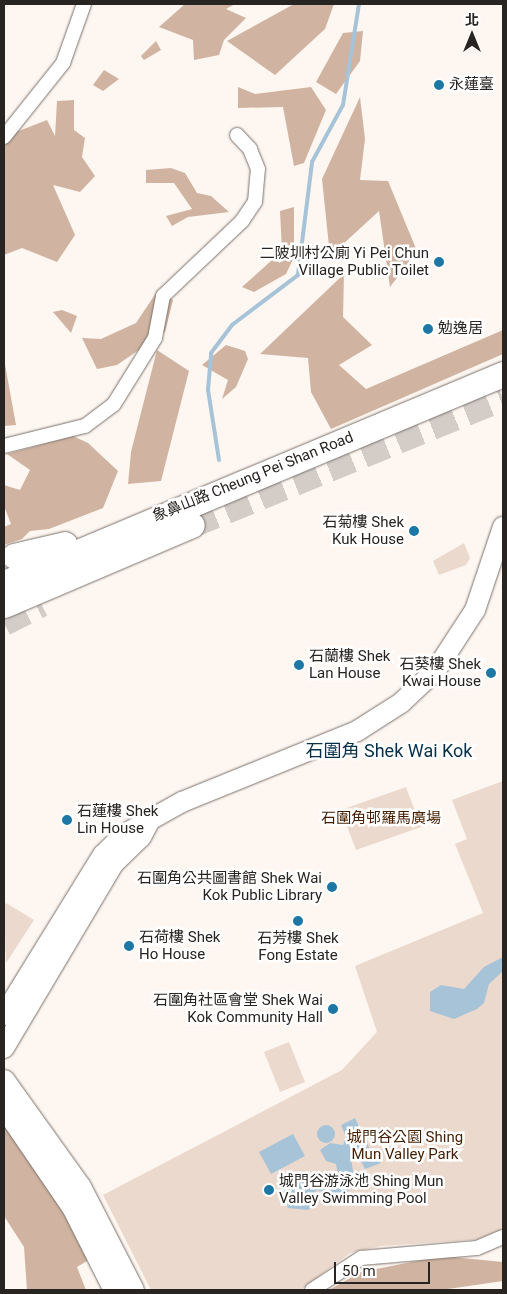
<!DOCTYPE html>
<meta charset="utf-8">
<style>
body{margin:0}
#map{position:relative;width:507px;height:1294px;overflow:hidden;background:#fef6f0;font-family:Roboto,"Noto Sans TC",sans-serif}
div>[style]{position:absolute}
.green>*{inset:0;background:#ecd9cd}
.forest>*{inset:0;background:#d0b4a1}
.water>*{inset:0;background:#a6c3d7}
.round{border-radius:50%}
.stream>*{height:4px;margin:-2px;padding:0 2px;transform-origin:2px;border-radius:2px;background:#a6c3d7}
.highway-tunnel>*{height:25px;margin-top:-12.5px;transform-origin:0;background:repeating-linear-gradient(90deg,#d3ccc7 0 25px,transparent 0 37px)}
.roads{filter:drop-shadow(0 0 1px #7a716c) drop-shadow(0 0 1px #7a716c)}
.street>*{height:14px;margin:-7px;padding:0 7px;transform-origin:7px;border-radius:7px;background:#fff}
.secondary>*{height:20px;margin:-10px;padding:0 10px;transform-origin:10px;border-radius:10px;background:#fff}
.primary>*{height:22px;margin:-11px;padding:0 11px;transform-origin:11px;border-radius:11px;background:#fff}
.highway>*{height:25px;margin:-12.5px;padding:0 12.5px;transform-origin:12.5px;border-radius:12.5px;background:#fff}
.dots>*{width:14px;height:14px;translate:-50% -50%;box-sizing:border-box;border:2px solid #fff;border-radius:50%}
span{translate:-50% -50%;white-space:nowrap;text-align:center;line-height:1.15;-webkit-text-stroke:5px #fff;paint-order:stroke}
.poi-label{font-size:15px;color:#282422}
.left{translate:0 -50%;text-align:left}
.right{translate:-100% -50%;text-align:right}
.street-label{font-size:15px;color:#282422}
.park-label{font-size:15px;color:#441e00}
.quarter-label{font-size:18px;color:#073148}
.frame{position:absolute;inset:0;border:5px solid #282422;pointer-events:none}
.north{position:absolute;left:447px;top:10px;width:50px;height:50px;-webkit-text-stroke:4px #fff;paint-order:stroke;rotate:0deg;font-size:14px;font-weight:700;line-height:20px;text-align:center;color:#282422}
.north::after{content:'';display:block;margin:auto;width:18px;height:22px;background:#282422;clip-path:polygon(50% 0,100% 100%,50% 72%,0 100%)}
.scale{position:absolute;left:334px;top:1262px;width:96px;height:22px;box-sizing:border-box;border:2px solid #282422;border-top:0;padding-left:6px;font-size:15px;line-height:18px;white-space:nowrap;color:#282422;-webkit-text-stroke:4px #fff;paint-order:stroke}
</style>
<div id="map">
<div class="green">
<i style="clip-path:polygon(464px 543px,470px 558px,466px 565px,439px 575px,433px 561px)"></i>
<i style="clip-path:polygon(503px 781px,503px 1226px,499px 1232px,485px 1239px,381px 1246px,350px 1253px,301px 1290px,151px 1290px,103px 1195px,342px 1070px,377px 1032px,355px 966px,483px 913px,455px 844px,467px 839px,452px 800px)"></i>
<i style="clip-path:polygon(406px 787px,421px 827px,356px 850px,341px 810px)"></i>
<i style="clip-path:polygon(6px 903px,34px 920px,6px 963px,4px 907px)"></i>
<i style="clip-path:polygon(289px 1042px,305px 1082px,280px 1092px,264px 1052px)"></i>
</div>
<div class="forest">
<i style="clip-path:polygon(185px 4px,235px 4px,226px 9px,246px 18px,224px 40px,219px 55px,194px 60px,193px 40px,159px 27px)"></i>
<i style="clip-path:polygon(294px 4px,334px 4px,325px 29px,275px 75px,227px 41px)"></i>
<i style="clip-path:polygon(363px 31px,360px 61px,336px 94px,316px 82px,343px 33px)"></i>
<i style="clip-path:polygon(156px 41px,161px 50px,144px 60px,141px 56px)"></i>
<i style="clip-path:polygon(104px 70px,119px 79px,103px 91px,93px 85px)"></i>
<i style="clip-path:polygon(238px 87px,255px 94px,311px 87px,326px 110px,304px 163px,294px 166px,283px 107px,238px 108px)"></i>
<i style="clip-path:polygon(360px 97px,365px 139px,360px 180px,388px 181px,417px 251px,390px 287px,379px 211px,330px 256px,322px 179px)"></i>
<i style="clip-path:polygon(74px 100px,74px 130px,85px 138px,82px 157px,95px 176px,80px 192px,53px 185px,75px 235px,57px 262px,22px 248px,4px 255px,4px 146px,16px 132px,47px 120px,55px 136px,57px 101px)"></i>
<i style="clip-path:polygon(171px 168px,185px 173px,197px 193px,211px 196px,229px 212px,188px 217px,172px 226px,166px 216px,192px 209px,174px 183px,146px 183px,146px 170px)"></i>
<i style="clip-path:polygon(294px 207px,294px 257px,286px 274px,254px 292px,242px 287px,282px 251px,280px 211px)"></i>
<i style="clip-path:polygon(344px 274px,343px 317px,372px 345px,339px 365px,366px 389px,503px 330px,503px 354px,331px 429px,311px 392px,308px 358px,260px 354px)"></i>
<i style="clip-path:polygon(158px 290px,173px 300px,165px 332px,117px 365px,97px 369px,82px 338px,101px 339px,136px 323px)"></i>
<i style="clip-path:polygon(62px 310px,77px 316px,71px 333px,53px 312px)"></i>
<i style="clip-path:polygon(226px 345px,245px 351px,248px 359px,236px 387px,222px 399px,228px 380px,202px 365px)"></i>
<i style="clip-path:polygon(157px 350px,189px 371px,161px 481px,128px 484px,131px 452px)"></i>
<i style="clip-path:polygon(4px 359px,16px 425px,4px 426px)"></i>
<i style="clip-path:polygon(73px 436px,88px 443px,118px 471px,103px 508px,49px 529px,30px 531px,22px 539px,4px 545px,4px 527px,11px 524px,4px 506px,4px 485px,20px 490px,30px 470px,7px 454px)"></i>
<i style="clip-path:polygon(4px 1111px,92px 1258px,77px 1267px,86px 1290px,27px 1290px,24px 1247px,4px 1216px)"></i>
<i style="clip-path:polygon(442px 1256px,503px 1262px,503px 1281px,441px 1290px,329px 1290px,361px 1272px)"></i>
</div>
<div class="water">
<i style="clip-path:polygon(503px 957px,503px 971px,489px 984px,484px 1003px,477px 1009px,454px 1019px,430px 1011px,430px 992px,441px 985px,464px 989px,484px 967px)"></i>
<i style="clip-path:polygon(355px 1118px,375px 1160px,381px 1163px,365px 1169px,359px 1157px,351px 1158px,354px 1178px,348px 1192px,336px 1195px,316px 1190px,315px 1203px,308px 1210px,288px 1208px,282px 1193px,290px 1180px,301px 1178px,312px 1183px,338px 1176px,336px 1164px,326px 1161px,320px 1150px,330px 1143px,343px 1145px,346px 1137px,341px 1125px)"></i>
<i class="round" style="left:317px;top:1125px;width:18px;height:18px"></i>
<i style="clip-path:polygon(293px 1134px,305px 1156px,271px 1174px,259px 1152px)"></i>
</div>
<div class="stream">
<i style="left:219px;top:460px;width:71px;rotate:-98.9deg"></i>
<i style="left:208px;top:390px;width:37px;rotate:-85deg"></i>
<i style="left:211px;top:353px;width:35px;rotate:-53deg"></i>
<i style="left:232px;top:325px;width:83px;rotate:-37.1deg"></i>
<i style="left:298px;top:275px;width:114px;rotate:-82.9deg"></i>
<i style="left:312px;top:162px;width:65px;rotate:-61.5deg"></i>
<i style="left:343px;top:105px;width:102px;rotate:-81deg"></i>
</div>
<div class="highway-tunnel">
<i style="left:192px;top:525px;width:336px;rotate:-22.2deg"></i>
<i style="left:4px;top:623px;width:42px;rotate:-26.6deg"></i>
</div>
<div class="roads">
<div class="street">
<i style="left:4px;top:137px;width:95px;rotate:-51.4deg"></i>
<i style="left:63px;top:63px;width:63px;rotate:-70.4deg"></i>
<i style="left:4px;top:446px;width:83px;rotate:-13.9deg"></i>
<i style="left:85px;top:426px;width:36px;rotate:-37deg"></i>
<i style="left:114px;top:404px;width:78px;rotate:-58.2deg"></i>
<i style="left:155px;top:338px;width:43px;rotate:-79.2deg"></i>
<i style="left:163px;top:296px;width:109px;rotate:-43.5deg"></i>
<i style="left:242px;top:221px;width:23px;rotate:-56deg"></i>
<i style="left:255px;top:202px;width:33px;rotate:-85deg"></i>
<i style="left:258px;top:169px;width:22px;rotate:-112deg"></i>
<i style="left:250px;top:149px;width:19px;rotate:-133deg"></i>
<i style="left:312px;top:1290px;width:59px;rotate:-33.1deg"></i>
<i style="left:361px;top:1258px;width:116px;rotate:-4.9deg"></i>
<i style="left:477px;top:1248px;width:28px;rotate:-23deg"></i>
</div>
<div class="secondary">
<i style="left:4px;top:1015px;width:188px;rotate:-58.3deg"></i>
<i style="left:103px;top:855px;width:28px;rotate:-45deg"></i>
<i style="left:123px;top:835px;width:68px;rotate:-29.2deg"></i>
<i style="left:182px;top:802px;width:189px;rotate:-22.1deg"></i>
<i style="left:357px;top:731px;width:52px;rotate:-32.5deg"></i>
<i style="left:401px;top:703px;width:48px;rotate:-43.3deg"></i>
<i style="left:436px;top:670px;width:72px;rotate:-57deg"></i>
<i style="left:475px;top:610px;width:88px;rotate:-71.4deg"></i>
<i style="left:4px;top:1048px;width:215px;rotate:-59.3deg"></i>
<i style="left:114px;top:863px;width:37px;rotate:-44deg"></i>
<i style="left:141px;top:837px;width:19px;rotate:-62deg"></i>
</div>
<div class="primary">
<i style="left:4px;top:1081px;width:130px;rotate:54.4deg"></i>
<i style="left:80px;top:1187px;width:116px;rotate:62.8deg"></i>
<i style="left:4px;top:1106px;width:122px;rotate:55.7deg"></i>
<i style="left:73px;top:1207px;width:93px;rotate:63.2deg"></i>
</div>
<div class="highway">
<i style="left:14px;top:556px;width:52px;rotate:-13.2deg"></i>
<i style="left:4px;top:583px;width:541px;rotate:-22.73deg"></i>
<i style="left:4px;top:605px;width:204px;rotate:-23.1deg"></i>
</div>
</div>
<div class="dots">
<i style="left:439px;top:85px;background:#1d77a5"></i>
<i style="left:439px;top:262px;background:#1d77a5"></i>
<i style="left:428px;top:329px;background:#1d77a5"></i>
<i style="left:414px;top:531px;background:#1d77a5"></i>
<i style="left:299px;top:665px;background:#1d77a5"></i>
<i style="left:491px;top:673px;background:#1d77a5"></i>
<i style="left:67px;top:820px;background:#1d77a5"></i>
<i style="left:332px;top:887px;background:#1d77a5"></i>
<i style="left:298px;top:921px;background:#1d77a5"></i>
<i style="left:129px;top:946px;background:#1d77a5"></i>
<i style="left:333px;top:1009px;background:#1d77a5"></i>
<i style="left:269px;top:1190px;background:#1d77a5"></i>
</div>
<div class="poi-label">
<span class="left" style="left:449px;top:85px">永蓮臺</span>
<span class="right" style="left:429px;top:262px">二陂圳村公廁 Yi Pei Chun<br>Village Public Toilet</span>
<span class="left" style="left:438px;top:329px">勉逸居</span>
<span class="right" style="left:404px;top:531px">石菊樓 Shek<br>Kuk House</span>
<span class="left" style="left:309px;top:665px">石蘭樓 Shek<br>Lan House</span>
<span class="right" style="left:481px;top:673px">石葵樓 Shek<br>Kwai House</span>
<span class="left" style="left:77px;top:820px">石蓮樓 Shek<br>Lin House</span>
<span class="right" style="left:322px;top:887px">石圍角公共圖書館 Shek Wai<br>Kok Public Library</span>
<span class="left" style="left:139px;top:946px">石荷樓 Shek<br>Ho House</span>
<span style="left:298px;top:947px">石芳樓 Shek<br>Fong Estate</span>
<span class="right" style="left:323px;top:1009px">石圍角社區會堂 Shek Wai<br>Kok Community Hall</span>
<span class="left" style="left:279px;top:1190px">城門谷游泳池 Shing Mun<br>Valley Swimming Pool</span>
</div>
<div class="street-label">
<span style="left:253px;top:477px;rotate:-22deg">象鼻山路 Cheung Pei Shan Road</span>
</div>
<div class="park-label">
<span style="left:381px;top:819px">石圍角邨羅馬廣場</span>
<span style="left:405px;top:1146px">城門谷公園 Shing<br>Mun Valley Park</span>
</div>
<div class="quarter-label">
<span style="left:389px;top:751px">石圍角 Shek Wai Kok</span>
</div>
<div class="frame"></div>
<div class="north">北</div>
<div class="scale">50 m</div>
</div>
